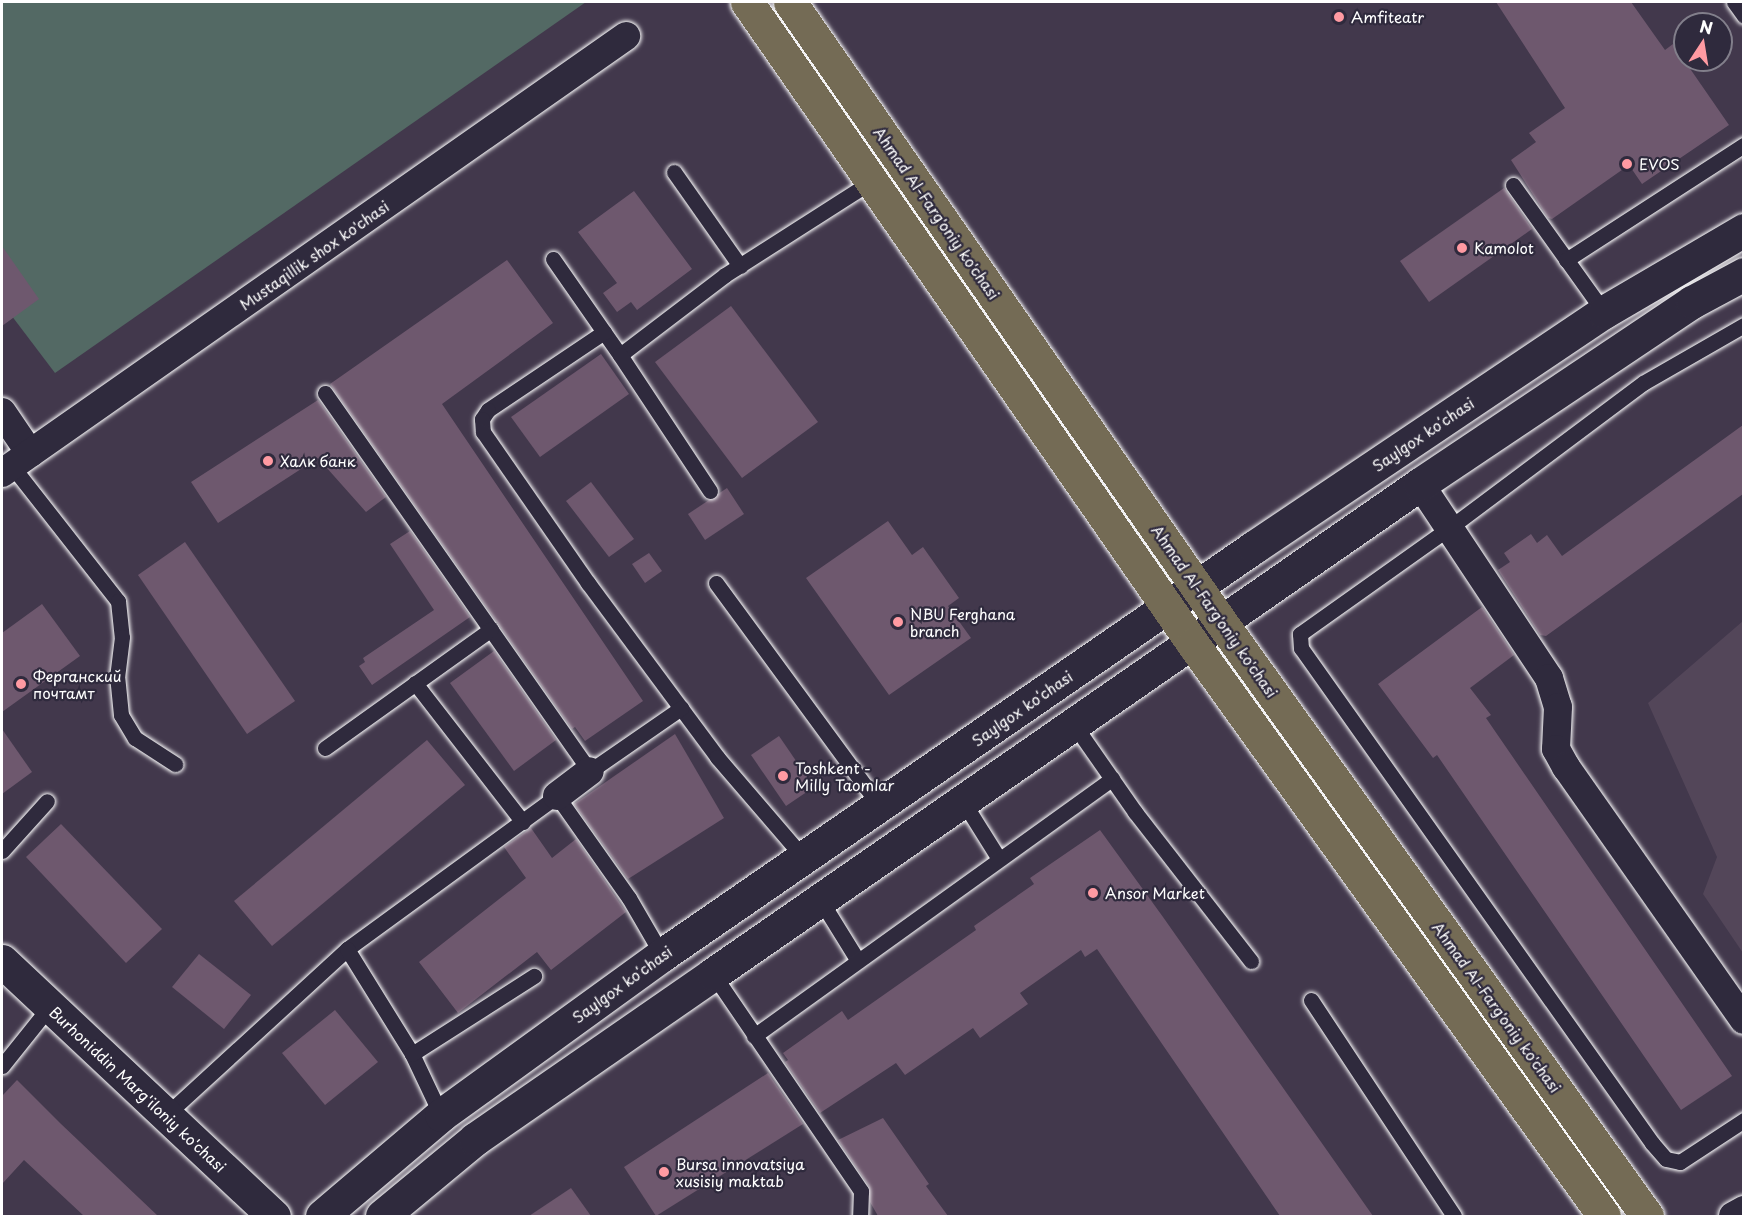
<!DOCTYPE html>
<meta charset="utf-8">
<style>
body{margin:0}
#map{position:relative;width:1745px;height:1218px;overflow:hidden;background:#42384c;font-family:"Playpen Sans",sans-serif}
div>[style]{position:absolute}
.built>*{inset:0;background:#534659}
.green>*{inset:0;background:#536964}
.building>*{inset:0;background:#6e586e}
.roads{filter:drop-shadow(0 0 2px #fff) drop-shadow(0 0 2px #fff)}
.lane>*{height:15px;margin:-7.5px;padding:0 7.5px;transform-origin:7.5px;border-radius:7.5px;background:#2f2a3d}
.street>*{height:28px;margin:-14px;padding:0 14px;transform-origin:14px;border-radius:14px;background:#2f2a3d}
.secondary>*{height:33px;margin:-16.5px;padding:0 16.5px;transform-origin:16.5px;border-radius:16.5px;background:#2f2a3d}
.primary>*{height:33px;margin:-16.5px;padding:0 16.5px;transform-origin:16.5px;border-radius:16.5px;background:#746b55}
.dots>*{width:16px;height:16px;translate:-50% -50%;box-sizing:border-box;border:3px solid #2f2a3d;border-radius:50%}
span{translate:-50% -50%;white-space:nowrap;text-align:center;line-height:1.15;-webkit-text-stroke:4.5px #2f2a3d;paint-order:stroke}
.poi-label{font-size:15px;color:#fff}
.left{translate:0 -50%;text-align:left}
.street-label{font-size:15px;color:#fff}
.frame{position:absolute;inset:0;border:3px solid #fff;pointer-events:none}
.north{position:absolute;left:1673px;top:12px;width:60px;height:60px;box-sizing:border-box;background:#2f2a3d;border:2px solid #827f8b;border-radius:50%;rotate:12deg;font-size:16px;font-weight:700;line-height:24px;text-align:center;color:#fff}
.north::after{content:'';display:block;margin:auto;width:21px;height:27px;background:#ff9aa2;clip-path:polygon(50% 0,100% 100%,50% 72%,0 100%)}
</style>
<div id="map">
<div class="built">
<i style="clip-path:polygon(1743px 621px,1743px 953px,1703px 894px,1717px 857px,1648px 703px)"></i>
</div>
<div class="green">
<i style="clip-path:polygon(2px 2px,586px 2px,55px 373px,2px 303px)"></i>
</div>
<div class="building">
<i style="clip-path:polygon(1496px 2px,1631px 2px,1665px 50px,1673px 44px,1729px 125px,1642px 184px,1629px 165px,1552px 219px,1548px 218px,1511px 160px,1536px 142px,1529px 133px,1565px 108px)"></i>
<i style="clip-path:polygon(1504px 188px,1532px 229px,1429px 302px,1400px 261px)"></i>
<i style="clip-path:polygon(634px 191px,692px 269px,637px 310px,631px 302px,617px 312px,603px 293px,617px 283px,578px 232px)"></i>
<i style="clip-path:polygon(2px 246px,39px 299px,2px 326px)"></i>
<i style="clip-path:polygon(507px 260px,553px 323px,442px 404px,643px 701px,585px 741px,575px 727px,572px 729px,330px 384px)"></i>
<i style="clip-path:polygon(731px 306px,818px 422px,742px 478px,655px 362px)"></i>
<i style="clip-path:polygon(601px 354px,629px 394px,540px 457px,511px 417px)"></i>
<i style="clip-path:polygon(318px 400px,386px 497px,366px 512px,318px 458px,218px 523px,191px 482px)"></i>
<i style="clip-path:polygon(1743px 425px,1743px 494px,1546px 636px,1540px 635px,1498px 570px,1510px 562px,1504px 553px,1531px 534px,1537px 543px,1547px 535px,1562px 556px)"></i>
<i style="clip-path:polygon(591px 482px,634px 539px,609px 557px,566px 501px)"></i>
<i style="clip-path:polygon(727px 488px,744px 514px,705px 540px,688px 514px)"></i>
<i style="clip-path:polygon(888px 521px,912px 555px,923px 547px,959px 598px,948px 606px,971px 638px,889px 695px,806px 578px)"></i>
<i style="clip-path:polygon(410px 531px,470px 617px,372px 685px,359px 666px,365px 662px,363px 658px,434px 610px,390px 544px)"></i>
<i style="clip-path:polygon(185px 542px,295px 701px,247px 734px,138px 575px)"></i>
<i style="clip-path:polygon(649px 553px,662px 571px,645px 583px,632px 564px)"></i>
<i style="clip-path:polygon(42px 604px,80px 656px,2px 712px,2px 633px)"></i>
<i style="clip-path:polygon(1482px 607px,1514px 655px,1470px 688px,1491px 715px,1486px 718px,1732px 1076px,1681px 1110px,1437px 755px,1433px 758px,1378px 684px)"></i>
<i style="clip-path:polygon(494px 651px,556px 740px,514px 771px,450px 683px)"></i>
<i style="clip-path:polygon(2px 729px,32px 772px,2px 794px)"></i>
<i style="clip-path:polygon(675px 734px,724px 818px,628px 879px,574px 804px)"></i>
<i style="clip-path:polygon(779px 736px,814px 787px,786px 806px,751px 755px)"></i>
<i style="clip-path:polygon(427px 740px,465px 785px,272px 946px,234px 901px)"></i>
<i style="clip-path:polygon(61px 824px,162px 929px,126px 963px,26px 857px)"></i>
<i style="clip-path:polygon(531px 828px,552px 858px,576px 839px,626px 912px,551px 970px,537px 952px,458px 1013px,419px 962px,526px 878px,504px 847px)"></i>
<i style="clip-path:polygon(1100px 830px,1163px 917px,1373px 1216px,1280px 1216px,1097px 949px,1085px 957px,1081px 950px,1020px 993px,1028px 1004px,980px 1038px,973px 1028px,905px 1075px,896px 1063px,820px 1113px,785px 1062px,788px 1060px,783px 1053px,842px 1011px,848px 1020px,976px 930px,974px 926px,1034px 884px,1030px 878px)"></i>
<i style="clip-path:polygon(199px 954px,251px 995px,224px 1029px,172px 987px)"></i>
<i style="clip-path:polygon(335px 1010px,378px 1062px,325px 1105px,282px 1053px)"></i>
<i style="clip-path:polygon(768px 1073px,803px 1124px,656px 1216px,624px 1167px)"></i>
<i style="clip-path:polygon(17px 1080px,60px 1123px,158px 1216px,84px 1216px,24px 1160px,2px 1184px,2px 1096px)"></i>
<i style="clip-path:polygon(883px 1118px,929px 1184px,926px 1186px,948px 1216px,878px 1216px,870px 1202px,869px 1186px,838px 1140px)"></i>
<i style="clip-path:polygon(571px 1188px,591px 1216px,529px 1216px)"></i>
</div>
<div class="roads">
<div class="lane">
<i style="left:1734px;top:2px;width:17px;rotate:54deg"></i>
<i style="left:674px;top:172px;width:115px;rotate:54.9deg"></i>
<i style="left:1513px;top:185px;width:156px;rotate:54.4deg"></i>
<i style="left:553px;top:259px;width:117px;rotate:55.1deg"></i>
<i style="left:620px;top:355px;width:132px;rotate:-37.3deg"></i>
<i style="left:725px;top:275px;width:174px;rotate:-32.6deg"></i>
<i style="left:1566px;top:260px;width:212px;rotate:-32.9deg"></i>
<i style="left:1744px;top:325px;width:116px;rotate:150.1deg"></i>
<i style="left:1643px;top:383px;width:242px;rotate:143.2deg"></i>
<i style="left:1449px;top:528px;width:183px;rotate:144.6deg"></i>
<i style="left:1300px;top:634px;width:14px;rotate:86deg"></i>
<i style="left:1301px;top:648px;width:607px;rotate:54.66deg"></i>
<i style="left:1652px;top:1143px;width:21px;rotate:49deg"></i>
<i style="left:1666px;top:1159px;width:14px;rotate:12deg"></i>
<i style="left:1680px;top:1162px;width:77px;rotate:-33.3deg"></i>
<i style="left:604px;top:332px;width:140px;rotate:146.1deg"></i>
<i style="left:488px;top:410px;width:11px;rotate:124deg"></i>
<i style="left:482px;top:419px;width:13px;rotate:86deg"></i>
<i style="left:483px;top:432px;width:184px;rotate:55.2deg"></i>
<i style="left:588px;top:583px;width:217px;rotate:53.4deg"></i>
<i style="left:717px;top:757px;width:133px;rotate:49.3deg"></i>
<i style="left:620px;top:355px;width:163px;rotate:56.5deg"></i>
<i style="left:325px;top:393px;width:462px;rotate:55deg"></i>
<i style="left:590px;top:771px;width:111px;rotate:-34.7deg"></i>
<i style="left:12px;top:466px;width:172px;rotate:51.9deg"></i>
<i style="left:118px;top:601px;width:36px;rotate:84deg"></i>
<i style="left:122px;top:637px;width:38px;rotate:97deg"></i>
<i style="left:117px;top:675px;width:40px;rotate:84.3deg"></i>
<i style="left:121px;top:715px;width:27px;rotate:59deg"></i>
<i style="left:135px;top:738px;width:48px;rotate:33deg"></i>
<i style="left:716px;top:583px;width:277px;rotate:53.7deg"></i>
<i style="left:415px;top:683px;width:176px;rotate:52.2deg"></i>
<i style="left:1075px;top:726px;width:105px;rotate:55.1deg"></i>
<i style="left:1135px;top:812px;width:189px;rotate:52.1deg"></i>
<i style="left:325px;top:748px;width:204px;rotate:-35.6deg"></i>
<i style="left:964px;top:803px;width:66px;rotate:58deg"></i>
<i style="left:2px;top:851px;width:67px;rotate:-48deg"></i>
<i style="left:821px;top:901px;width:70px;rotate:58.3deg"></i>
<i style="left:347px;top:949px;width:260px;rotate:-36.1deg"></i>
<i style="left:557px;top:796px;width:125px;rotate:54.8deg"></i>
<i style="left:629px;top:898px;width:66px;rotate:59.9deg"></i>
<i style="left:713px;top:974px;width:263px;rotate:55.7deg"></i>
<i style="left:861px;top:1191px;width:25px;rotate:92deg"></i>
<i style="left:1311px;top:1000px;width:259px;rotate:56.5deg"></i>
<i style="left:754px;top:1036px;width:441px;rotate:-35.7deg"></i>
<i style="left:2px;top:1066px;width:77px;rotate:-51.3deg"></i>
<i style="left:166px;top:1115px;width:246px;rotate:-42.5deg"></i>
<i style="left:347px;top:949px;width:123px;rotate:58.2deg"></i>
<i style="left:441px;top:1115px;width:68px;rotate:-115.4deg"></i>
<i style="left:412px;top:1054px;width:145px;rotate:-32.6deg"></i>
</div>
<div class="street">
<i style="left:2px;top:412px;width:50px;rotate:55.7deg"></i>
<i style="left:2px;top:473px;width:762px;rotate:-35deg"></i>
<i style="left:1420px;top:484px;width:233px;rotate:56.4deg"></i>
<i style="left:1549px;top:678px;width:30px;rotate:73deg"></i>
<i style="left:1558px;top:707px;width:42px;rotate:92.7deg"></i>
<i style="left:1556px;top:749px;width:21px;rotate:61deg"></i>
<i style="left:1566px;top:767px;width:309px;rotate:54.9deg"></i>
<i style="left:557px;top:796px;width:41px;rotate:-37.1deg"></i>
<i style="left:1733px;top:1216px;width:13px;rotate:-29deg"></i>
</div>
<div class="secondary">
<i style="left:2px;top:961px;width:373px;rotate:43.2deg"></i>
<i style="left:322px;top:1216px;width:156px;rotate:-40.3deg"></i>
<i style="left:441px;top:1115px;width:273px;rotate:-35.9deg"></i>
<i style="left:662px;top:955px;width:719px;rotate:-34.57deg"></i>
<i style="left:1254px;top:547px;width:422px;rotate:-33.9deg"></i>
<i style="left:1604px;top:312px;width:162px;rotate:-30.4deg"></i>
<i style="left:382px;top:1216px;width:121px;rotate:-39.6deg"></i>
<i style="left:475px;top:1139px;width:290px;rotate:-34.7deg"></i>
<i style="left:713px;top:974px;width:860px;rotate:-34.72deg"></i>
<i style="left:1420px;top:484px;width:327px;rotate:-33.8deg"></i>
<i style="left:1692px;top:302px;width:59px;rotate:-28.3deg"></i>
</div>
<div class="primary">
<i style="left:747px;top:2px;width:782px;rotate:55.21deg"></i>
<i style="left:1193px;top:644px;width:704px;rotate:54.3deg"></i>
<i style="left:790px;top:2px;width:755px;rotate:55.19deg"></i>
<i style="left:1221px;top:622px;width:731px;rotate:54.35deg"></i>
</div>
</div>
<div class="dots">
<i style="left:1339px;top:17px;background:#ff9aa2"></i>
<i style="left:1627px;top:164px;background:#ff9aa2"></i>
<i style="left:1462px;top:248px;background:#ff9aa2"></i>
<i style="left:268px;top:461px;background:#ff9aa2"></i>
<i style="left:898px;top:622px;background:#ff9aa2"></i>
<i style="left:21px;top:684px;background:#ff9aa2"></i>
<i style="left:783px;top:776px;background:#ff9aa2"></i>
<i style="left:1093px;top:893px;background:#ff9aa2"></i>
<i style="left:664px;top:1172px;background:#ff9aa2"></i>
</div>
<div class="poi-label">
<span class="left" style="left:1351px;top:17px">Amfiteatr</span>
<span class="left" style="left:1639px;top:164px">EVOS</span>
<span class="left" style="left:1474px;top:248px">Kamolot</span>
<span class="left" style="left:280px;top:461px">Халк банк</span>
<span class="left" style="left:910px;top:622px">NBU Ferghana<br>branch</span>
<span class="left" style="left:33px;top:684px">Ферганский<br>почтамт</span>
<span class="left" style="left:795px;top:776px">Toshkent -<br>Milly Taomlar</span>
<span class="left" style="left:1105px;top:893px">Ansor Market</span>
<span class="left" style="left:676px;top:1172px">Bursa innovatsiya<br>xusisiy maktab</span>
</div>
<div class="street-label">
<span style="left:937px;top:213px;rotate:55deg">Ahmad Al-Farg'oniy ko'chasi</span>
<span style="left:314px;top:255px;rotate:-35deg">Mustaqillik shox ko'chasi</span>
<span style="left:1423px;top:434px;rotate:-34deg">Saylgox koʻchasi</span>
<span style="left:1215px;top:611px;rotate:55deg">Ahmad Al-Farg'oniy ko'chasi</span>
<span style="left:1022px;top:708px;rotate:-35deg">Saylgox koʻchasi</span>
<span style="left:622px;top:984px;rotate:-36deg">Saylgox koʻchasi</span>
<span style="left:1497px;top:1007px;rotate:54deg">Ahmad Al-Farg'oniy ko'chasi</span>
<span style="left:138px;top:1089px;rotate:43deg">Burhoniddin Marg'iloniy ko'chasi</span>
</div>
<div class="frame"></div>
<div class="north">N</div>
</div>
